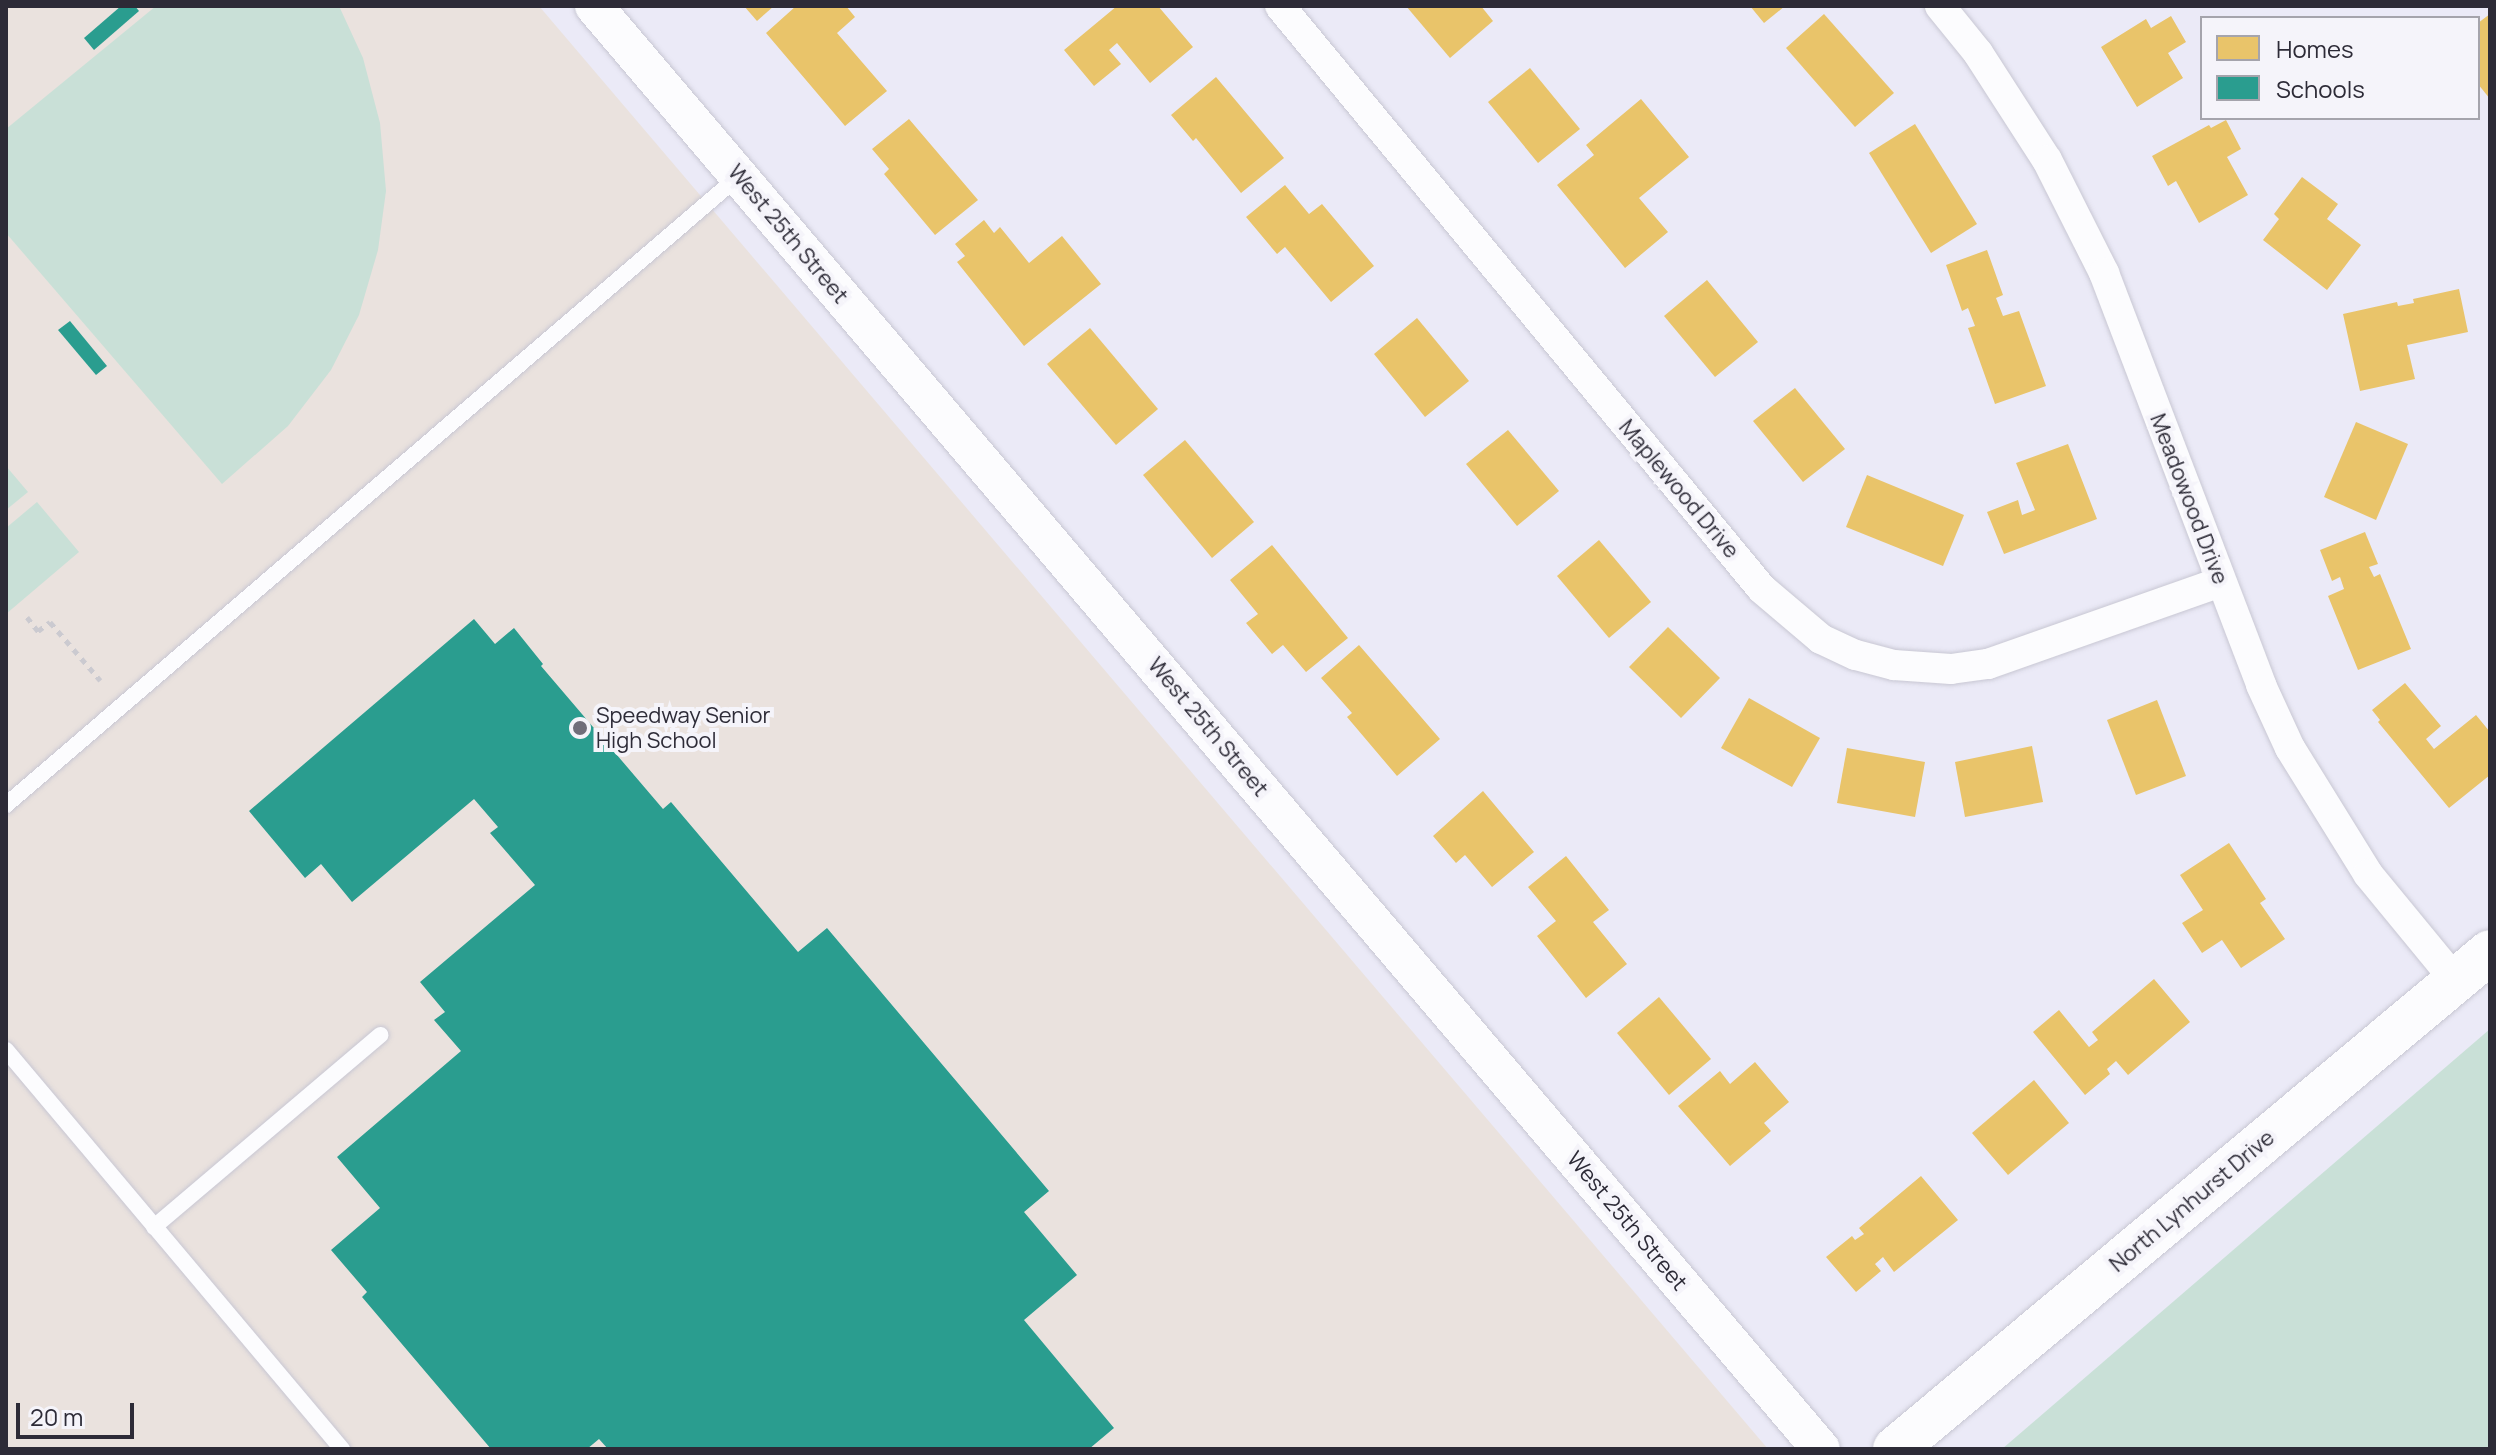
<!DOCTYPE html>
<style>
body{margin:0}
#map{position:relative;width:2496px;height:1455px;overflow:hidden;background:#ebeaf7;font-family:Manrope,sans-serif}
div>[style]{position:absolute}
.education>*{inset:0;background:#eae2de}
.green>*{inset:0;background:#c9e0d7}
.homes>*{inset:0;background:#e9c46a}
.schools>*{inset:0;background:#2a9d8f}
.path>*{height:5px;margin-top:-2.5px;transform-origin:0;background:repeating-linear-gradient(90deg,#cbcad0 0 6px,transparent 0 12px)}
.roads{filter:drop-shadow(0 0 2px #c8c7d3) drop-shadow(0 0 2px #c8c7d3)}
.service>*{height:16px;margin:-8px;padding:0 8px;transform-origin:8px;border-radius:8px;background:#fcfcfe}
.minor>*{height:30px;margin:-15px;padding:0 15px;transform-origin:15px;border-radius:15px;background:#fcfcfe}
.tertiary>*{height:38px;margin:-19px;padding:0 19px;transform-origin:19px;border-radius:19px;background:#fcfcfe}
.secondary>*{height:44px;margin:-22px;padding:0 22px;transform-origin:22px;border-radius:22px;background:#fcfcfe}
.dots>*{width:22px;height:22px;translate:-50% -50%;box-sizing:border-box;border:4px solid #f5f4fa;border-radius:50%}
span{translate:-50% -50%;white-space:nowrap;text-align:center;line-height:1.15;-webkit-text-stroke:8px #f5f4fa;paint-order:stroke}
.street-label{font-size:22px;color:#2d2b37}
.poi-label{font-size:22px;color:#2d2b37}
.left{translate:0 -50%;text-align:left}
.frame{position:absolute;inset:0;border:8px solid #2d2b37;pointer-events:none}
.legend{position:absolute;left:2200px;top:16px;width:280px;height:104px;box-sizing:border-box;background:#f5f4fa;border:2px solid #a5a4ac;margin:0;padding:10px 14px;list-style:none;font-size:24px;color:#2d2b37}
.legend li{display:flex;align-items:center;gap:16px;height:40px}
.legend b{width:40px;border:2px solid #a5a4ac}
.scale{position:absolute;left:16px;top:1403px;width:118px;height:36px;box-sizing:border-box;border:4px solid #2d2b37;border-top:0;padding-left:10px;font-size:24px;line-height:28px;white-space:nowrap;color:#2d2b37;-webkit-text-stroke:6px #f5f4fa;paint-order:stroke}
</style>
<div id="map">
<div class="education">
<i style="clip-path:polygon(6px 6px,539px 6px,1768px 1449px,6px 1449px)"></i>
</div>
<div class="green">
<i style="clip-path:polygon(156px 6px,339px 6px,363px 58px,380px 123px,386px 191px,378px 250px,359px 315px,331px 370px,288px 426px,222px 484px,6px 233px,6px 129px)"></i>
<i style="clip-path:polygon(6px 466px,28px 492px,6px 510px)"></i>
<i style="clip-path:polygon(37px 502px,79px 552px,6px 614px,6px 528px)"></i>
<i style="clip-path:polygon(2490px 1029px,2490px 1449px,2002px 1449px)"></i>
</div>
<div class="homes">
<i style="clip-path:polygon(744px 6px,774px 6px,757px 21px)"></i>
<i style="clip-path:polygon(796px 6px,846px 6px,855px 17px,837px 33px,887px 91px,845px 126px,766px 33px)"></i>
<i style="clip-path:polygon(1117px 6px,1158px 6px,1193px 47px,1150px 83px,1117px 43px,1109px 50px,1121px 64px,1094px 86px,1064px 50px)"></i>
<i style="clip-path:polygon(1406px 6px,1481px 6px,1493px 21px,1450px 58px)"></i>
<i style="clip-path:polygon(1750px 6px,1785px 6px,1764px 23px)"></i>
<i style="clip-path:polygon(1824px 14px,1894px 93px,1855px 127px,1786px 48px)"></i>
<i style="clip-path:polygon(2490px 14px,2490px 99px,2478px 84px,2478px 23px)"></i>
<i style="clip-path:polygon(2171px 16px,2186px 42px,2168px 53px,2183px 78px,2137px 107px,2101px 47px,2146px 19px,2151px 28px)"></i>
<i style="clip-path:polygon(1530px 68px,1580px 129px,1538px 163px,1488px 102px)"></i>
<i style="clip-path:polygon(1216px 77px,1284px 158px,1241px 193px,1196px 138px,1193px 141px,1171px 115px)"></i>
<i style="clip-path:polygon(1641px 99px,1689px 157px,1639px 198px,1668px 232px,1625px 268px,1557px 185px,1594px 155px,1586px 145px)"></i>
<i style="clip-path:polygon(909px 119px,978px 200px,935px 235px,884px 174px,889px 169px,872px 149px)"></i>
<i style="clip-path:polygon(2226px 120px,2241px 149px,2227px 157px,2248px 195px,2199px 223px,2176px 181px,2168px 186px,2152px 156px,2209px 125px,2211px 128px)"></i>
<i style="clip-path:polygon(1915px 124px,1977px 224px,1931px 253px,1869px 153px)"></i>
<i style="clip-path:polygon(2302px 177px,2338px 204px,2327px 219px,2361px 245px,2327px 290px,2263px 240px,2279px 219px,2274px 214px)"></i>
<i style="clip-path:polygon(1285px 185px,1309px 214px,1322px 204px,1374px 266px,1331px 302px,1285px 247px,1277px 254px,1246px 217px)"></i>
<i style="clip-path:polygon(984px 220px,994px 233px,1000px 227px,1029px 263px,1062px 236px,1101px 284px,1024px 346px,957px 262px,965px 256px,955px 244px)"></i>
<i style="clip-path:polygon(1987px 250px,2003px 295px,1996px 298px,2003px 316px,2019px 311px,2046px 386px,1995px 404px,1968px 328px,1975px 326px,1968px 308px,1962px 311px,1946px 265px)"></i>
<i style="clip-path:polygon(1707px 280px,1758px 342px,1715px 377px,1664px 316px)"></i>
<i style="clip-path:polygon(2459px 289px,2468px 332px,2407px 345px,2415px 379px,2360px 391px,2343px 314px,2397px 302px,2398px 306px,2414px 303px,2413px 299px)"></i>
<i style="clip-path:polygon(1417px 318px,1469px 381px,1425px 417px,1374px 354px)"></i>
<i style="clip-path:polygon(1090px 328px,1158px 409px,1116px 445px,1047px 364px)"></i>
<i style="clip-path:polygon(1795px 388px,1845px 449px,1803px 482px,1753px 421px)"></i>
<i style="clip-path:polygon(2356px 422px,2408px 444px,2376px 520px,2324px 497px)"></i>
<i style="clip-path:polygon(1508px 430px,1559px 491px,1517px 526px,1466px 464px)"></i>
<i style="clip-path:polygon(1185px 440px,1254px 522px,1212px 558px,1143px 475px)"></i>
<i style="clip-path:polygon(2068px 444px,2097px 519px,2004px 554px,1987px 512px,2018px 500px,2022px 515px,2035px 510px,2016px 463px)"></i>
<i style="clip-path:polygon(1867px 475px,1964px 515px,1943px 566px,1846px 527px)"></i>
<i style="clip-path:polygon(2365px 532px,2378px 564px,2369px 567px,2374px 577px,2380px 574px,2411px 649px,2358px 670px,2328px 596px,2344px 589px,2340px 577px,2332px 581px,2320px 550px)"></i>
<i style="clip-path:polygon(1599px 540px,1651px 602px,1609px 638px,1557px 576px)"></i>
<i style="clip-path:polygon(1272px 545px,1348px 638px,1306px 672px,1283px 645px,1272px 654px,1246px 623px,1258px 614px,1230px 580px)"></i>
<i style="clip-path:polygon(1668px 627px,1720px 678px,1681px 718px,1629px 667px)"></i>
<i style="clip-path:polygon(1359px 645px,1440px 739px,1397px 776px,1347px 717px,1352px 713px,1321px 678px)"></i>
<i style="clip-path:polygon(2405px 683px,2441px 726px,2426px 739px,2434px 749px,2476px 715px,2490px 732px,2490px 775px,2449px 808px,2378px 722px,2380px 720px,2372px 710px)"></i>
<i style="clip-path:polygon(1749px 698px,1820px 738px,1792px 787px,1721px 748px)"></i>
<i style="clip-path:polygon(2157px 700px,2186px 776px,2136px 795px,2107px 720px)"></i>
<i style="clip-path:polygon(2032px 746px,2043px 802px,1965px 817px,1955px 762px)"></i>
<i style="clip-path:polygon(1847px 748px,1925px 762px,1915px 817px,1837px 803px)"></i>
<i style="clip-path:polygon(1483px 791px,1534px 852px,1492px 887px,1465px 855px,1456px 863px,1433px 836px)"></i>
<i style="clip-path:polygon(2229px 843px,2266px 899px,2260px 903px,2285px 939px,2241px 968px,2222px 940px,2202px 953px,2182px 923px,2203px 910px,2180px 875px)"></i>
<i style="clip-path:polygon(1566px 856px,1609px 910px,1593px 922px,1627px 964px,1586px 998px,1537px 936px,1556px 921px,1528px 887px)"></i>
<i style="clip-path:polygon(2154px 979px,2190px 1022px,2128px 1075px,2116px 1061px,2107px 1069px,2110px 1074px,2085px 1095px,2033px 1032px,2059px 1010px,2089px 1047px,2098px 1040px,2092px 1032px)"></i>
<i style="clip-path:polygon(1659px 997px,1711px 1059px,1669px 1095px,1617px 1033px)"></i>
<i style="clip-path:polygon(1755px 1062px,1789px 1102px,1764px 1123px,1771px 1131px,1730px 1166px,1678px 1106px,1720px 1071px,1730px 1084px)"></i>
<i style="clip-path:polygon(2034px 1080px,2069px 1123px,2008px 1175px,1972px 1133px)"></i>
<i style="clip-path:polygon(1921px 1176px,1958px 1220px,1894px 1272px,1883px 1257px,1875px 1264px,1881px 1271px,1856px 1292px,1826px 1257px,1852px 1236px,1855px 1240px,1864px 1234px,1859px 1228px)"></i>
</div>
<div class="schools">
<i style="clip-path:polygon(121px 6px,135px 6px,139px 11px,94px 50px,84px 38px)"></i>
<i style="clip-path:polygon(70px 321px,107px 366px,96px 375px,58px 330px)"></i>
<i style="clip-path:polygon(474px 619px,495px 644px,514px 628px,543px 664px,541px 666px,663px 809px,671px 802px,798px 952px,827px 928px,1049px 1191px,1024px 1212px,1077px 1275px,1024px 1320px,1114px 1428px,1089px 1449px,608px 1449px,599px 1439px,587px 1449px,491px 1449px,362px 1297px,367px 1292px,331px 1250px,380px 1208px,337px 1157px,461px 1051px,434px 1020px,445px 1012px,420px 982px,535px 885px,490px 833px,498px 827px,474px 799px,352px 902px,321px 864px,305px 878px,249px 811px)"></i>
</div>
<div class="path">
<i style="left:27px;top:617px;width:18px;rotate:52deg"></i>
<i style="left:38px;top:631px;width:15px;rotate:-37deg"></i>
<i style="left:50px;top:622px;width:77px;rotate:49.2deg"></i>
</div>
<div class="roads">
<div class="service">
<i style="left:6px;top:805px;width:966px;rotate:-40.63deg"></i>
<i style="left:6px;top:1050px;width:522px;rotate:49.9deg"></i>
<i style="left:154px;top:1227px;width:297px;rotate:-40.3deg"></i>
</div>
<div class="minor">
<i style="left:1280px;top:6px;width:756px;rotate:50.42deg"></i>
<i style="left:1762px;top:589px;width:77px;rotate:40.3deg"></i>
<i style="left:1821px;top:639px;width:38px;rotate:25deg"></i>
<i style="left:1856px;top:655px;width:39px;rotate:15deg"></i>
<i style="left:1894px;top:665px;width:57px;rotate:4deg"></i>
<i style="left:1951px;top:669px;width:37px;rotate:-8deg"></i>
<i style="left:1988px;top:664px;width:247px;rotate:-19.4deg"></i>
<i style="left:1940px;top:6px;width:60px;rotate:51deg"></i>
<i style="left:1978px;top:53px;width:127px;rotate:57.2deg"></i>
<i style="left:2047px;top:160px;width:127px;rotate:63.2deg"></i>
<i style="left:2104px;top:273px;width:441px;rotate:69.1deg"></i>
<i style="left:2261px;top:685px;width:69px;rotate:65.3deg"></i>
<i style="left:2290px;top:748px;width:148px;rotate:58.2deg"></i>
<i style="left:2368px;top:874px;width:139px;rotate:50.6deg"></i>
</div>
<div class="tertiary">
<i style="left:594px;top:6px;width:1894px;rotate:49.63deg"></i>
</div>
<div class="secondary">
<i style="left:1895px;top:1449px;width:775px;rotate:-39.87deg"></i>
</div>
</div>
<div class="dots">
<i style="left:580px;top:728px;background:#706e7a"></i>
</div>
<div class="street-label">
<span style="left:788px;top:234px;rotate:50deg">West 25th Street</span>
<span style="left:1679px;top:489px;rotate:50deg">Maplewood Drive</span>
<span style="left:2189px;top:499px;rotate:69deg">Meadowood Drive</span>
<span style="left:1208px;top:727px;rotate:50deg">West 25th Street</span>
<span style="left:2192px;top:1201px;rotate:-40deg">North Lynhurst Drive</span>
<span style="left:1627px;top:1221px;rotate:50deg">West 25th Street</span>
</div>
<div class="poi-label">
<span class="left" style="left:596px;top:728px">Speedway Senior<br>High School</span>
</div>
<div class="frame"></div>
<ul class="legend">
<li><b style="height:22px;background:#e9c46a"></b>Homes</li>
<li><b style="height:22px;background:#2a9d8f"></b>Schools</li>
</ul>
<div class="scale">20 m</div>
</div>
